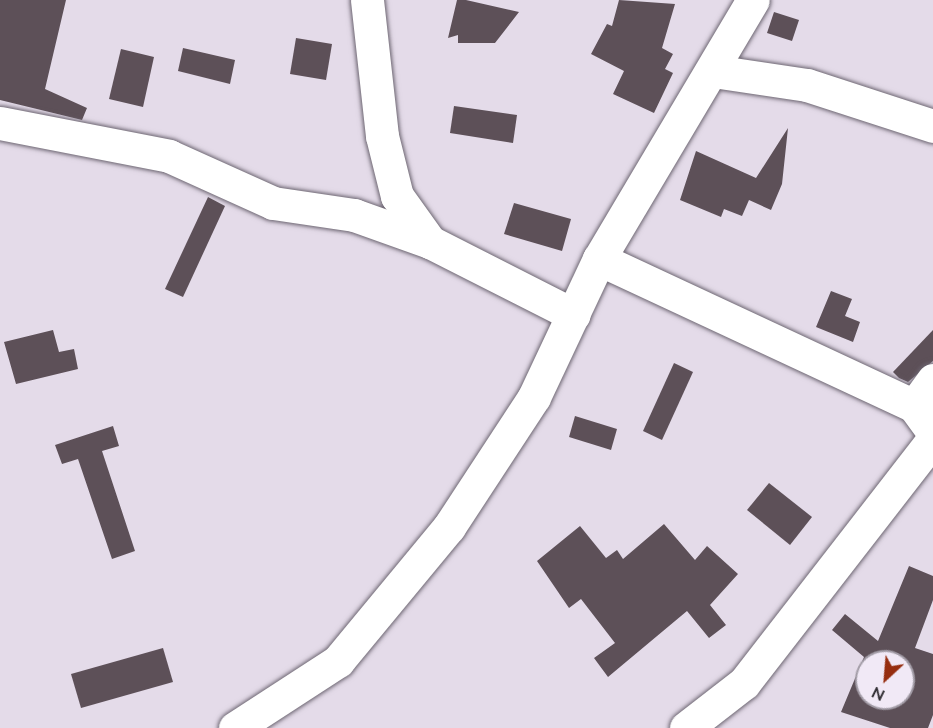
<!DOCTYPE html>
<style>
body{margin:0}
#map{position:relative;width:933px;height:728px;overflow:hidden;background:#e4dbe9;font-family:Mulish,sans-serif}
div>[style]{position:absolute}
.building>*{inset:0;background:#5d5058}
.roads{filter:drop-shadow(0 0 2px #6d6672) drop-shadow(0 0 2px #6d6672)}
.minor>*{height:33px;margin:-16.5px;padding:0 16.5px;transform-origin:16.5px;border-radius:16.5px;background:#fff}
span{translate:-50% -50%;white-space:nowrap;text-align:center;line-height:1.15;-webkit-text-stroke:6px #f1e9f6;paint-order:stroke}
.north{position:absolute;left:855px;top:650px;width:60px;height:60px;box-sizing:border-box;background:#f1e9f6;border:2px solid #a39da7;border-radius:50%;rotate:206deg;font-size:16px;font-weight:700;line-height:24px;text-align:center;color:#2e2b30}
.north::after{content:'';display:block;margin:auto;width:21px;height:27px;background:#962e10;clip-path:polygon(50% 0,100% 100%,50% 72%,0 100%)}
</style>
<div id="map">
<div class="building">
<i style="clip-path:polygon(0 0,66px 0,45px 89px,87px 108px,82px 120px,0 100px)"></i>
<i style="clip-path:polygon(457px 0,466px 0,519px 12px,495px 43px,458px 43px,458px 35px,448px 38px)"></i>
<i style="clip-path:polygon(619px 0,675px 4px,662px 48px,673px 54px,665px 69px,673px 73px,654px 113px,613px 94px,624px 71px,591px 54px,607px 24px,612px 26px)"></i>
<i style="clip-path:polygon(774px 12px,799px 20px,792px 41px,767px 33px)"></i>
<i style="clip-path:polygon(296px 38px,332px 44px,326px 80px,290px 74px)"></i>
<i style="clip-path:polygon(183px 48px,235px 60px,230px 84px,178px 71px)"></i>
<i style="clip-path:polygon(121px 49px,154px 57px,143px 107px,109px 99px)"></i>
<i style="clip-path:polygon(454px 106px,517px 115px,513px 143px,450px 133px)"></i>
<i style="clip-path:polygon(788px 128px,782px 184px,771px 210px,749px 200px,742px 216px,724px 209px,721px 217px,680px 200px,696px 151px,756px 178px)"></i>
<i style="clip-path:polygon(208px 197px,225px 206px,183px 297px,165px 289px)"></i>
<i style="clip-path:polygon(514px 203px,571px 219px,562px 251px,504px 234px)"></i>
<i style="clip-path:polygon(831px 291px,852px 299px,845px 316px,860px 322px,853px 342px,816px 327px)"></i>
<i style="clip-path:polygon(53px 330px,59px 352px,74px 349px,78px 369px,16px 384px,4px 342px)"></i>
<i style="clip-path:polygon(933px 330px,933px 361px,908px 382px,899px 378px,893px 372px)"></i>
<i style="clip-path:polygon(674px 363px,693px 372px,662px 440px,643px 431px)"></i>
<i style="clip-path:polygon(575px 416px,617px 429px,611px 450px,569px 437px)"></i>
<i style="clip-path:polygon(113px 426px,119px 446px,102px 451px,135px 551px,112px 559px,78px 459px,62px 464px,55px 445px)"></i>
<i style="clip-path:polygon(769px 483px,812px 517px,790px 545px,747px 510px)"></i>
<i style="clip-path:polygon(664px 524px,695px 560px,707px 546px,738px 574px,710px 605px,726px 625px,709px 638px,687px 611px,608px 677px,594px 658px,615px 643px,581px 599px,569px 608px,537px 561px,580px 526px,606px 558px,617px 550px,623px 559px)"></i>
<i style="clip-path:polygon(evenodd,909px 566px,933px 576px,933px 600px,915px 648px,933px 654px,933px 715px,928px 728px,890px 728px,841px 712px,864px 657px,832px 630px,845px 614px,878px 641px,909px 566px,867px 662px,903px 662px,903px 698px,867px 698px,867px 662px)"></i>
<i style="clip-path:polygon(163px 648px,173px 682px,81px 708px,71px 674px)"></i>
</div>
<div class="roads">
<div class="minor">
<i style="left:367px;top:0;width:137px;rotate:83.7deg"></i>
<i style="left:382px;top:136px;width:62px;rotate:76deg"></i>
<i style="left:397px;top:196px;width:57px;rotate:54.3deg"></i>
<i style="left:713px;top:71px;width:95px;rotate:8.5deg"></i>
<i style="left:807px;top:85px;width:133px;rotate:18deg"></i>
<i style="left:0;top:123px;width:172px;rotate:11deg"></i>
<i style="left:169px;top:156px;width:114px;rotate:24.3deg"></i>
<i style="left:273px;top:203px;width:82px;rotate:8.4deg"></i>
<i style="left:354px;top:215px;width:81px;rotate:19.6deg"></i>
<i style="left:430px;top:242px;width:161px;rotate:26.9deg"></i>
<i style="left:599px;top:259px;width:348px;rotate:25deg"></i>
<i style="left:914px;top:406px;width:32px;rotate:54deg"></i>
<i style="left:914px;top:406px;width:32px;rotate:-54deg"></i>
<i style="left:235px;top:728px;width:123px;rotate:-33deg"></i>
<i style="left:338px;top:661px;width:174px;rotate:-50.4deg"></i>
<i style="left:449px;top:527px;width:155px;rotate:-56.8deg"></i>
<i style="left:534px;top:397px;width:153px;rotate:-64.8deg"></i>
<i style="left:599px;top:259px;width:301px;rotate:-59.3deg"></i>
<i style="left:686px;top:728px;width:73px;rotate:-37.8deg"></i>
<i style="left:744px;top:683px;width:309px;rotate:-52.2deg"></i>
</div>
</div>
<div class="north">N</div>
</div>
